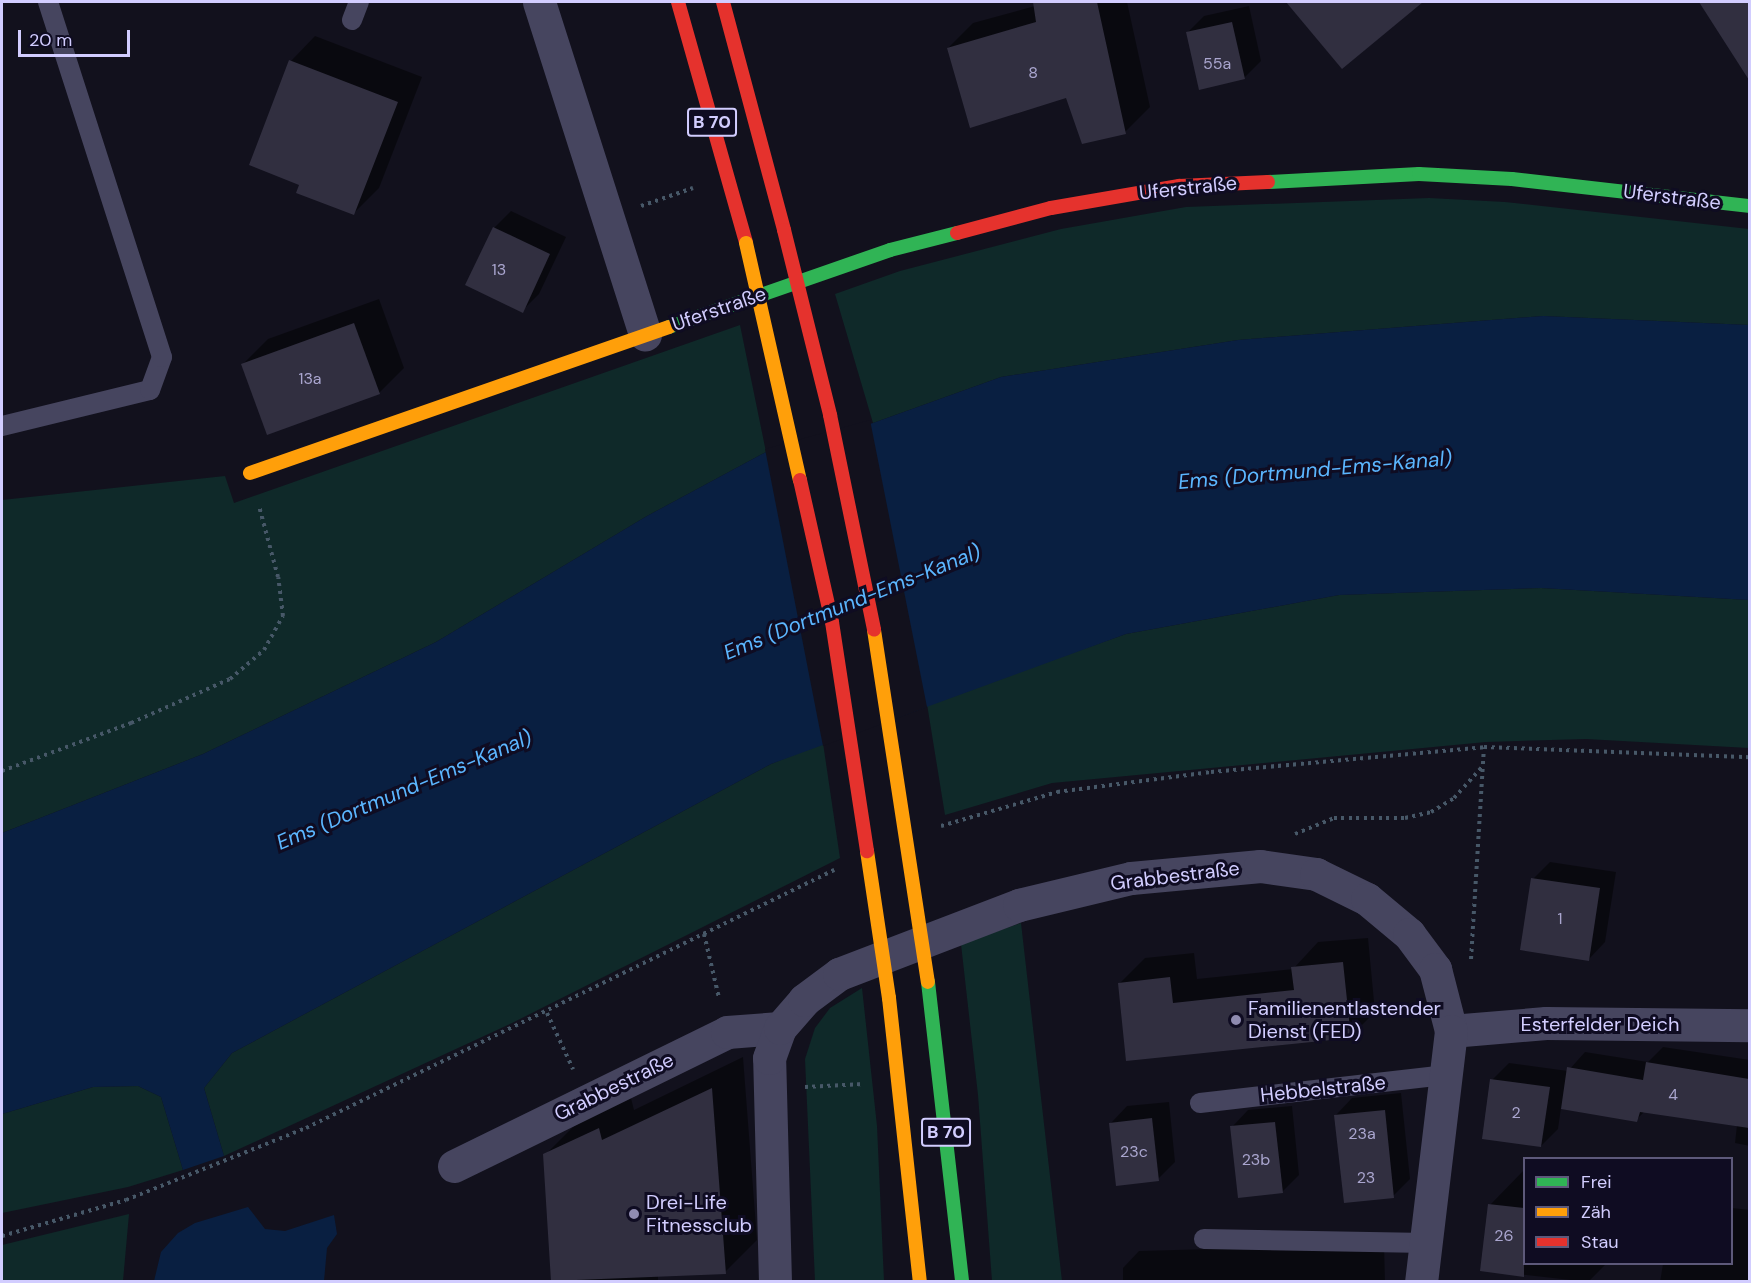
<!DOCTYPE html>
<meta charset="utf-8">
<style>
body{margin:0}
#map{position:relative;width:1751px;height:1283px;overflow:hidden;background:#12111d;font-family:"DM Sans",sans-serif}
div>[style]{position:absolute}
.green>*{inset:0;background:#0f2929}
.water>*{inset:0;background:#091f41}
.pier>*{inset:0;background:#12111d}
.shadow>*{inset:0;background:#0007}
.building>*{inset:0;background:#312f40}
.path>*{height:4px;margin-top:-2px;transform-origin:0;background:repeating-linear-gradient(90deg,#475868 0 3px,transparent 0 7.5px)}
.lane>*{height:20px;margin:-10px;padding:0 10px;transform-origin:10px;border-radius:10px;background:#46455f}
.street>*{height:33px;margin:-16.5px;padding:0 16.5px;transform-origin:16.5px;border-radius:16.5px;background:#46455f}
.fast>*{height:14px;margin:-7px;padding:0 7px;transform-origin:7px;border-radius:7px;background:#30b455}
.slow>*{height:14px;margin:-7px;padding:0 7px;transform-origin:7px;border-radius:7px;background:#ff9f0a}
.jam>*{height:14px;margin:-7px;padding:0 7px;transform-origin:7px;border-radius:7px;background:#e5322d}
.slow-bridge>*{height:14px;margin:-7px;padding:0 7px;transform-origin:7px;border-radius:7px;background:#ff9f0a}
.jam-bridge>*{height:14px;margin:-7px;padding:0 7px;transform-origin:7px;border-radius:7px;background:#e5322d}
.dots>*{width:16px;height:16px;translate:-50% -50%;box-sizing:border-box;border:3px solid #0f0c22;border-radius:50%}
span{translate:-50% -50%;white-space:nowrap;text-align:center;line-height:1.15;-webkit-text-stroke:6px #0f0c22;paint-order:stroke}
.number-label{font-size:16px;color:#aaa6cf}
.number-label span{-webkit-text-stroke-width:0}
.shield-label span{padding:2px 4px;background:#0f0c22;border:2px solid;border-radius:4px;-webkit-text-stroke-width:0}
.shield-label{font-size:18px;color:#d2cdff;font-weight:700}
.street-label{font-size:20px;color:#d2cdff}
.poi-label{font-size:20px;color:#d2cdff}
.left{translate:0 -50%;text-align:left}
.water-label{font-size:21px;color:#5bb6ff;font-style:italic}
.frame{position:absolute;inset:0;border:3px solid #d2cdff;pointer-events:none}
.legend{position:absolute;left:1523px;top:1157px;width:210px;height:108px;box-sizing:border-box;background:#0f0c22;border:2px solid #5d597a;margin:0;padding:8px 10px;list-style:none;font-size:18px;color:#d2cdff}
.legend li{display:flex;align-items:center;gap:12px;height:30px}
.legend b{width:30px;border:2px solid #5d597a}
.scale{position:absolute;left:18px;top:30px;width:112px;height:27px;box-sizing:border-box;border:3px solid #d2cdff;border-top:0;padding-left:8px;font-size:18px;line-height:21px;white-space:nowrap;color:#d2cdff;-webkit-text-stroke:4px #0f0c22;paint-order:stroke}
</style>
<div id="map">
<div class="green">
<i style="clip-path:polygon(1429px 198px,1505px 202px,1749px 229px,1749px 325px,1543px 316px,1238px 340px,1001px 377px,873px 423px,835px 294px,900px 271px,1061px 229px,1186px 207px)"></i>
<i style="clip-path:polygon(740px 325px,766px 452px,647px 516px,436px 642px,203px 754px,2px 833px,2px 500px,225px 476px,234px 503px)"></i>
<i style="clip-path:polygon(1541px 588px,1749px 600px,1749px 748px,1586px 739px,1486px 742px,1052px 783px,945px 815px,927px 704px,1126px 634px,1339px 595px)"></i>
<i style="clip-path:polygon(823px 743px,840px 858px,512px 1023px,224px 1156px,204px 1088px,232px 1053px,771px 764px)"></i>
<i style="clip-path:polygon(1021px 923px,1062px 1281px,992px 1281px,978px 1095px,961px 944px)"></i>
<i style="clip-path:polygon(862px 988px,877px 1126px,884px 1281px,815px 1281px,805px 1059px,815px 1028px,830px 1008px)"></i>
<i style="clip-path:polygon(138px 1086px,161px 1097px,183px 1170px,128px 1187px,2px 1213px,2px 1114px,93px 1087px)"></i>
<i style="clip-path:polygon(129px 1214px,123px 1281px,2px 1281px,2px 1245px)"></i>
</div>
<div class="water">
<i style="clip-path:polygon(1543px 316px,1749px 325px,1749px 600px,1541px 588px,1339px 595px,1126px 634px,771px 764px,232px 1053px,204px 1088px,224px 1156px,183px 1170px,161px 1097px,138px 1086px,93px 1087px,2px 1114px,2px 833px,203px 754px,436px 642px,647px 516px,766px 452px,873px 423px,1001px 377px,1238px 340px)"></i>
<i style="clip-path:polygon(248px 1207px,265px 1229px,285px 1231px,334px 1215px,337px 1234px,327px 1248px,324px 1281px,154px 1281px,161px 1252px,178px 1233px,195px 1223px)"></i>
</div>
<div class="pier">
<i style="clip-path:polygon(870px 420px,927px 707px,823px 746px,765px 449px)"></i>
</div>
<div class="shadow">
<i style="clip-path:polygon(1034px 2px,1127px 2px,1150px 107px,1125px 132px,1067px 96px,948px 48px,973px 23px,1035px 6px)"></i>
<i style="clip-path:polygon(1287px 2px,1420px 2px,1342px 67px)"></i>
<i style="clip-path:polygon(1701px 2px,1750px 2px,1750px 63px,1740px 61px)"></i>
<i style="clip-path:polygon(1249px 6px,1261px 61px,1244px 78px,1187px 33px,1204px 16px)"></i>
<i style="clip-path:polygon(315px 36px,422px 77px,379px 188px,354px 213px,301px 184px,291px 61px)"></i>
<i style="clip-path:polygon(511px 211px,566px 237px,539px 294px,522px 311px,494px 228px)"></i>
<i style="clip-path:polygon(379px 299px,404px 368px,379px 393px,243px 364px,268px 339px)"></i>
<i style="clip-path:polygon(1550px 862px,1616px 872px,1605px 942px,1589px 959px,1533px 879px)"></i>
<i style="clip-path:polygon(1368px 938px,1375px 1012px,1350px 1037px,1127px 1059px,1120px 983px,1145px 958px,1194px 953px,1197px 979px,1293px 969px,1318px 942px)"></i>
<i style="clip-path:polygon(1663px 1047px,1750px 1060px,1750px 1146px,1735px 1143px,1737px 1125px,1645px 1111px,1636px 1120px,1561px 1108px,1558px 1129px,1541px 1146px,1492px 1080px,1509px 1063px,1568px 1071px,1585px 1052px,1648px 1062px)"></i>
<i style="clip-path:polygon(743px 1057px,757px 1240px,725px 1272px,658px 1276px,658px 1282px,553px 1282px,545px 1155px,577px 1123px,631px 1098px,634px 1110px)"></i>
<i style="clip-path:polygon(1401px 1093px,1410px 1179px,1393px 1196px,1336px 1115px,1352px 1098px)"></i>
<i style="clip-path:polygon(1169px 1102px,1175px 1162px,1158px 1179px,1111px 1123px,1127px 1106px)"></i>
<i style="clip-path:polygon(1292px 1106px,1299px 1175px,1282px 1192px,1232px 1127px,1248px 1110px)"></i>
<i style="clip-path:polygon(1524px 1170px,1524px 1264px,1606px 1264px,1588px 1282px,1481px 1270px,1490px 1205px)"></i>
<i style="clip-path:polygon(1732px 1208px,1750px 1210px,1750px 1282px,1660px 1282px,1663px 1264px,1732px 1264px)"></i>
<i style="clip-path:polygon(1384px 1244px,1385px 1282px,1123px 1282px,1123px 1268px,1139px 1251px)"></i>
</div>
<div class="building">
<i style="clip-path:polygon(1033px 2px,1097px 2px,1126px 134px,1082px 144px,1066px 98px,970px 128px,947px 48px,1036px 22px)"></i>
<i style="clip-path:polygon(1286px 2px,1423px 2px,1342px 69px)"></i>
<i style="clip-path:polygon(1699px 2px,1749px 2px,1749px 80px)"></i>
<i style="clip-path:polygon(1232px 22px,1245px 79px,1199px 90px,1186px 32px)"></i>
<i style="clip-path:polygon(289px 60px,398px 102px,354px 215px,296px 193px,299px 185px,249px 165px)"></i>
<i style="clip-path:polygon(493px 227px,550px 254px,523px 313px,465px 285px)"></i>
<i style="clip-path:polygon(354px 323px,380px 394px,267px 435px,241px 364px)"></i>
<i style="clip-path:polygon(1531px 878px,1600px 888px,1589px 961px,1520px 950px)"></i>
<i style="clip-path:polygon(1343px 962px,1351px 1038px,1126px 1061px,1118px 983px,1170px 977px,1173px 1003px,1294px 990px,1291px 967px)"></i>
<i style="clip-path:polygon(1646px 1062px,1749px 1079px,1749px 1128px,1640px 1112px,1637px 1122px,1561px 1109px,1567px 1067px,1643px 1080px)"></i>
<i style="clip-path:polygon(1490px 1079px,1550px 1087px,1541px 1147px,1482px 1139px)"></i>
<i style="clip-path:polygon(712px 1088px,726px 1274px,551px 1281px,543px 1154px,599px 1128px,602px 1140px)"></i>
<i style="clip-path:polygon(1385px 1110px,1394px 1198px,1344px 1203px,1334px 1115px)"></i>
<i style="clip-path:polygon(1152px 1118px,1159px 1181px,1116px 1186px,1109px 1123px)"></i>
<i style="clip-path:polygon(1275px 1122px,1283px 1193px,1238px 1198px,1230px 1126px)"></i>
<i style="clip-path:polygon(1488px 1204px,1524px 1208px,1524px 1277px,1480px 1271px)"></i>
</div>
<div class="path">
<i style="left:641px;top:206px;width:55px;rotate:-19.1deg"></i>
<i style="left:2px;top:771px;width:138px;rotate:-20.4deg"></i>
<i style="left:131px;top:723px;width:108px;rotate:-24deg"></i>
<i style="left:230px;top:679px;width:45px;rotate:-40.5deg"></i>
<i style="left:264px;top:650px;width:39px;rotate:-61deg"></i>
<i style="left:283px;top:616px;width:39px;rotate:-97deg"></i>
<i style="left:278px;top:577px;width:73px;rotate:-105deg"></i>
<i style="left:941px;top:826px;width:121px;rotate:-16.3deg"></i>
<i style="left:1057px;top:792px;width:155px;rotate:-7.4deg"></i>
<i style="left:1211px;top:772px;width:274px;rotate:-5.2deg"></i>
<i style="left:1484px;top:747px;width:266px;rotate:2.2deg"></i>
<i style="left:1295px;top:834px;width:42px;rotate:-22.3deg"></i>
<i style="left:1334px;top:818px;width:71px"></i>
<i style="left:1405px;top:818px;width:27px;rotate:-13deg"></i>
<i style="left:1431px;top:812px;width:27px;rotate:-31deg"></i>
<i style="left:1454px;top:798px;width:42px;rotate:-47.9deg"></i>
<i style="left:704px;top:934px;width:66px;rotate:76.8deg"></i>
<i style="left:1471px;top:959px;width:212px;rotate:-86.5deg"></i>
<i style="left:547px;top:1013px;width:62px;rotate:65.1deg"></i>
<i style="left:805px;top:1087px;width:59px;rotate:-2.9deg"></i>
<i style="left:2px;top:1236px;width:129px;rotate:-16.2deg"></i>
<i style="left:126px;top:1200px;width:194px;rotate:-21.8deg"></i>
<i style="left:306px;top:1128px;width:588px;rotate:-26.04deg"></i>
</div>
<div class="lane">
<i style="left:352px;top:20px;width:19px;rotate:-69deg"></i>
<i style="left:2px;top:426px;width:152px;rotate:-13.7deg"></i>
<i style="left:150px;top:390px;width:35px;rotate:-70deg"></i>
<i style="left:162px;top:357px;width:373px;rotate:-107.8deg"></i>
<i style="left:1200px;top:1103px;width:248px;rotate:-6.5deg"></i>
<i style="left:1204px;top:1239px;width:223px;rotate:1deg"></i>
</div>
<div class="street">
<i style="left:539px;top:2px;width:349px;rotate:72.3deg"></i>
<i style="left:1451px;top:1031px;width:95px;rotate:-4.8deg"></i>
<i style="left:1546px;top:1023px;width:204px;rotate:0.6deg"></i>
<i style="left:454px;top:1166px;width:304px;rotate:-26.1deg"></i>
<i style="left:727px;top:1032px;width:53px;rotate:-4.3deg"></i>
<i style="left:775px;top:1282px;width:224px;rotate:-91.5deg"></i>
<i style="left:769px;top:1058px;width:32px;rotate:-70deg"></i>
<i style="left:780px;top:1028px;width:37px;rotate:-49deg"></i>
<i style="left:804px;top:1000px;width:44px;rotate:-36.6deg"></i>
<i style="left:839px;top:974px;width:193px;rotate:-21deg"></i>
<i style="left:1019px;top:905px;width:115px;rotate:-13.6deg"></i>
<i style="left:1131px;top:878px;width:130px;rotate:-5.3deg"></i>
<i style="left:1260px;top:866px;width:57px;rotate:8.1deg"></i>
<i style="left:1316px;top:874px;width:57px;rotate:26.1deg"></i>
<i style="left:1367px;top:899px;width:55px;rotate:39.8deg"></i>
<i style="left:1409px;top:934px;width:44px;rotate:53.4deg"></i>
<i style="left:1435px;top:969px;width:64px;rotate:75.5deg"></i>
<i style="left:1451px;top:1031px;width:253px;rotate:96.8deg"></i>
</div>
<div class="fast">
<i style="left:1268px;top:182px;width:151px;rotate:-3deg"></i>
<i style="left:1419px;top:174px;width:93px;rotate:3.1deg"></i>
<i style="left:1512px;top:179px;width:240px;rotate:6.5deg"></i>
<i style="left:669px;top:327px;width:234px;rotate:-19.2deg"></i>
<i style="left:890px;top:250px;width:69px;rotate:-14.2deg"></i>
<i style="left:928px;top:982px;width:302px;rotate:83.5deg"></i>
</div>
<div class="slow">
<i style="left:250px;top:473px;width:444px;rotate:-19.2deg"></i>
<i style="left:889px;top:998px;width:286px;rotate:83.8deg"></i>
</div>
<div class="jam">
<i style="left:678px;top:2px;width:250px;rotate:74.2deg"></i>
<i style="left:723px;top:2px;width:236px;rotate:75deg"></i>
<i style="left:957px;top:233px;width:97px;rotate:-14.9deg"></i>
<i style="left:1051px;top:208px;width:130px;rotate:-9.8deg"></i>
<i style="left:1179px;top:186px;width:89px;rotate:-2.6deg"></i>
</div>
<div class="slow-bridge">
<i style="left:746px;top:243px;width:243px;rotate:77.2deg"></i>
<i style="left:874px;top:630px;width:356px;rotate:81.3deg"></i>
<i style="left:867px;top:851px;width:149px;rotate:81.5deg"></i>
</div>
<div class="jam-bridge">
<i style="left:784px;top:230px;width:191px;rotate:76deg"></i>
<i style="left:830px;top:415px;width:219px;rotate:78.4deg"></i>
<i style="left:800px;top:480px;width:146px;rotate:77.3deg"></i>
<i style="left:832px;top:622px;width:232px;rotate:81.3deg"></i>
</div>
<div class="dots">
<i style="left:1236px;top:1020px;background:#8f8bb0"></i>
<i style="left:634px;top:1214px;background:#8f8bb0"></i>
</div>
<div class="number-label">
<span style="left:1217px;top:64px">55a</span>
<span style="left:1033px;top:73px">8</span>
<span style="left:499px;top:270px">13</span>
<span style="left:310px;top:379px">13a</span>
<span style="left:1560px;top:919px">1</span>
<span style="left:1673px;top:1095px">4</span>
<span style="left:1516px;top:1113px">2</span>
<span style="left:1362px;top:1134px">23a</span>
<span style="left:1134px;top:1152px">23c</span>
<span style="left:1256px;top:1160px">23b</span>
<span style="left:1366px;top:1178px">23</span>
<span style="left:1504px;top:1236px">26</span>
</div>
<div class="shield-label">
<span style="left:712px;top:122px">B 70</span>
<span style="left:946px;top:1132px">B 70</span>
</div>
<div class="street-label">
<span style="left:1188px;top:188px;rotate:-6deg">Uferstraße</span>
<span style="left:1672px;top:197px;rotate:7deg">Uferstraße</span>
<span style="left:719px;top:309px;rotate:-19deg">Uferstraße</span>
<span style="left:1175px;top:876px;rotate:-7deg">Grabbestraße</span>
<span style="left:1600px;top:1024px">Esterfelder Deich</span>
<span style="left:614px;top:1087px;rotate:-26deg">Grabbestraße</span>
<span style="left:1323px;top:1089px;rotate:-6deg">Hebbelstraße</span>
</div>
<div class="poi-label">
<span class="left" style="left:1248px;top:1020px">Familienentlastender<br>Dienst (FED)</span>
<span class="left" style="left:646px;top:1214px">Drei-Life<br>Fitnessclub</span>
</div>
<div class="water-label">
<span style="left:1315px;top:470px;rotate:-5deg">Ems (Dortmund-Ems-Kanal)</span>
<span style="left:852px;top:602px;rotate:-22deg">Ems (Dortmund-Ems-Kanal)</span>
<span style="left:404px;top:790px;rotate:-23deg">Ems (Dortmund-Ems-Kanal)</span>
</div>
<div class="frame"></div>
<ul class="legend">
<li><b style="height:8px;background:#30b455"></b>Frei</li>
<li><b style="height:8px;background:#ff9f0a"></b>Zäh</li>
<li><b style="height:8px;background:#e5322d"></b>Stau</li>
</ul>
<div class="scale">20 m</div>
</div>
